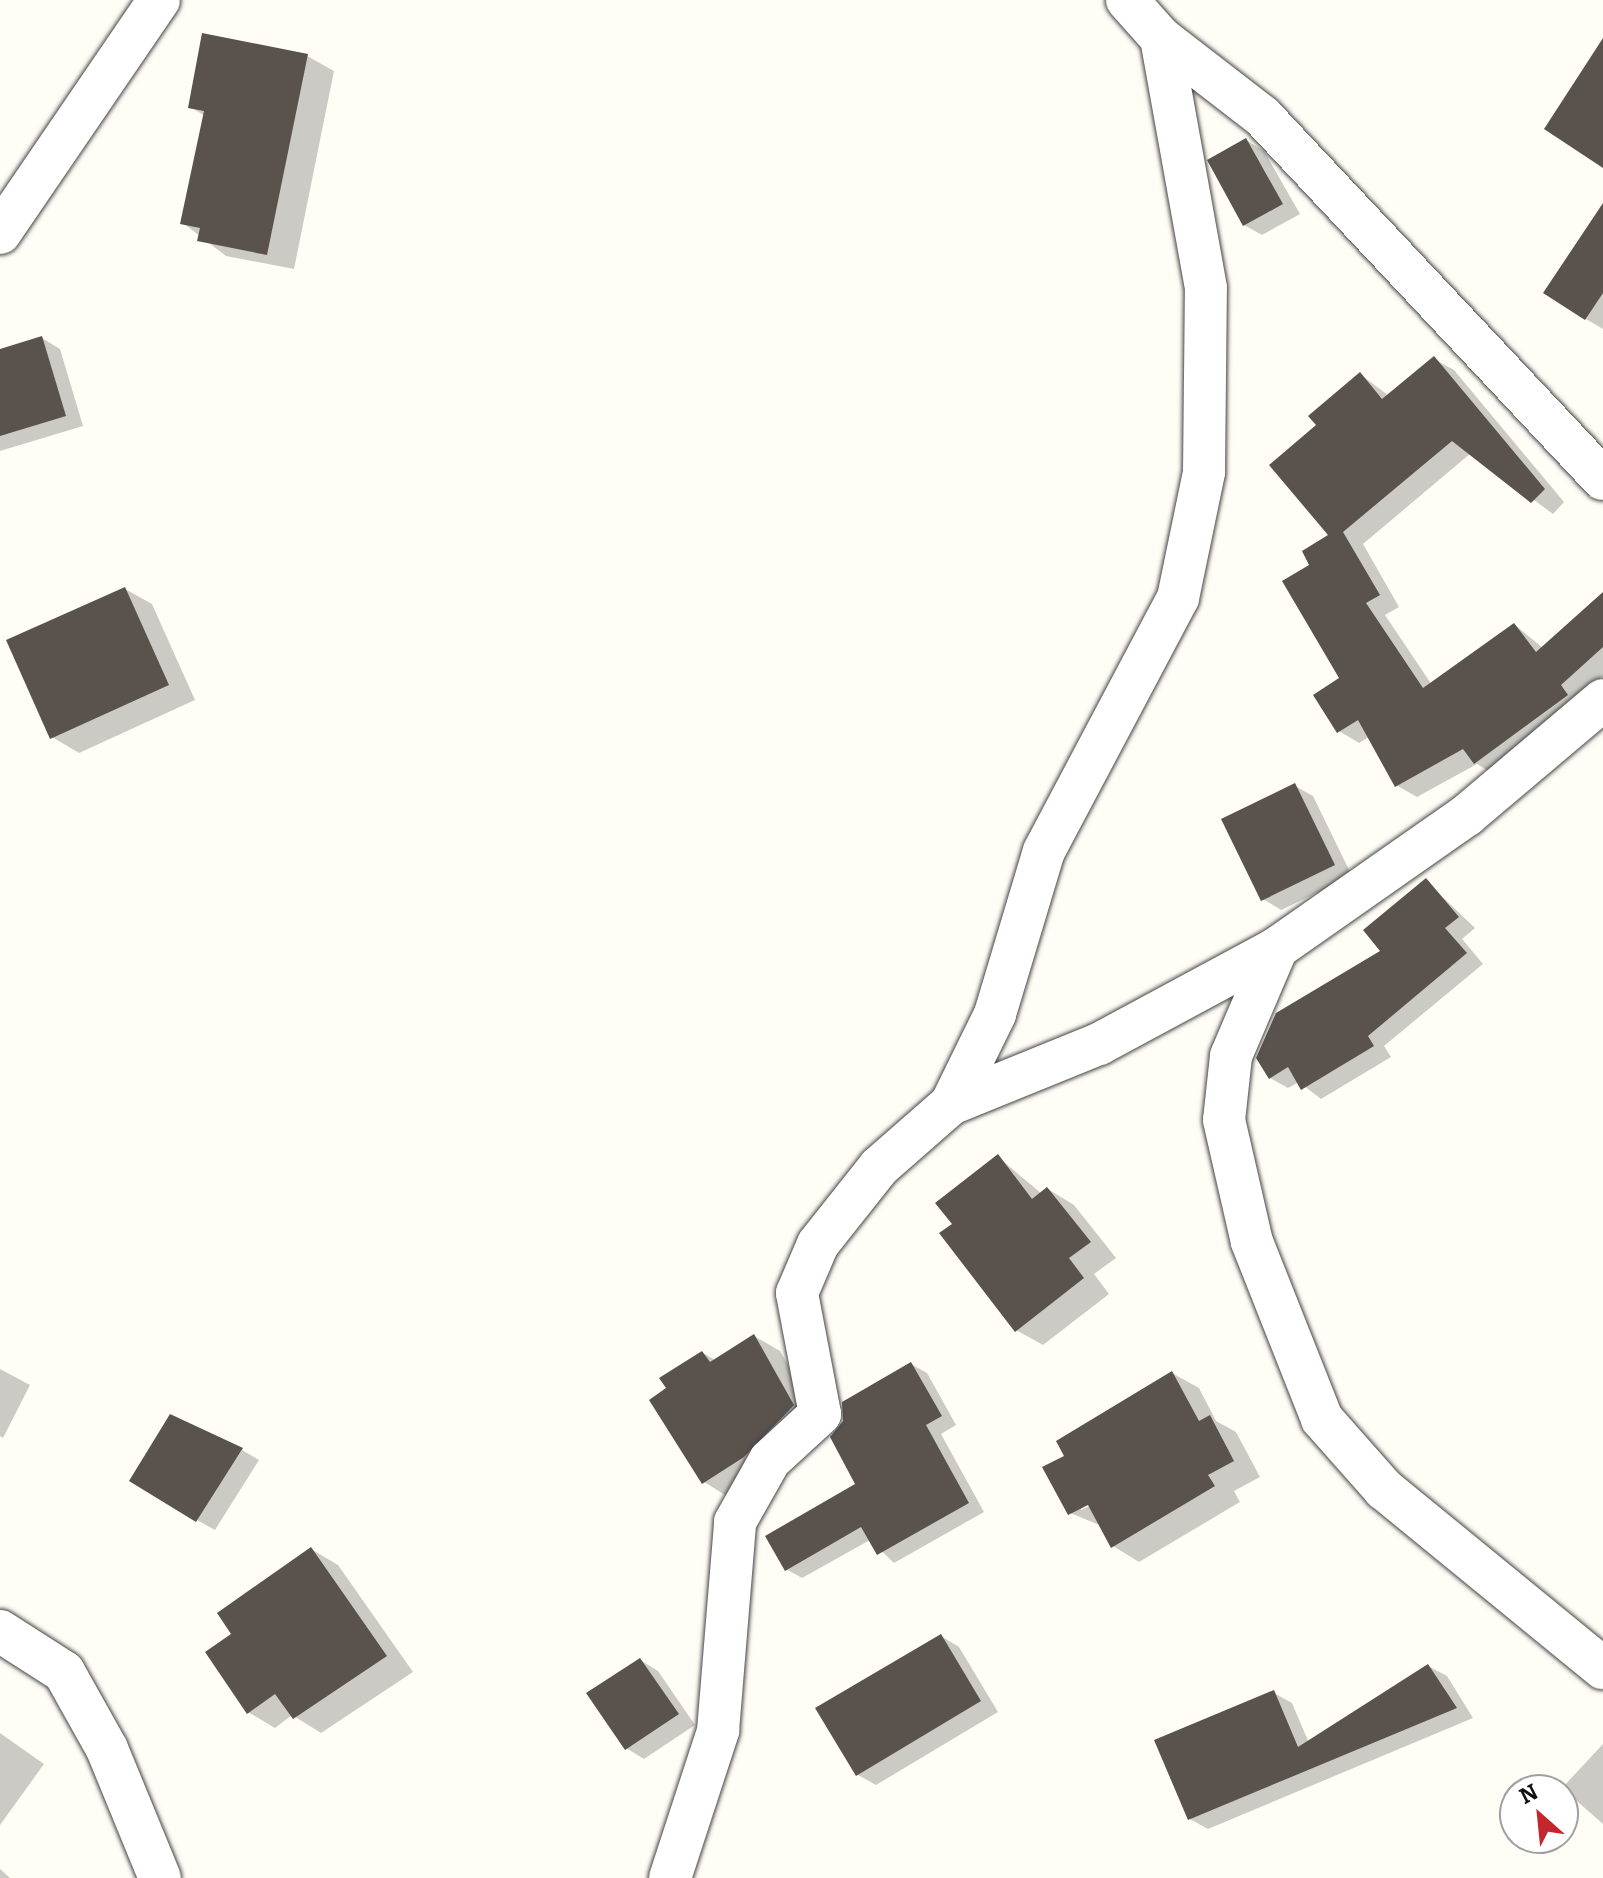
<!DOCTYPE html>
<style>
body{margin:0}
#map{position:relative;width:1603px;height:1878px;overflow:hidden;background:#fffdf5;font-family:Bitter,serif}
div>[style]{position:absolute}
.shadow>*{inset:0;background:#0003}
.building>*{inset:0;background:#5a524d}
.roads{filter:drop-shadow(0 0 2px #444) drop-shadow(0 0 2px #444)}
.street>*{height:42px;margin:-21px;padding:0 21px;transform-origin:21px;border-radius:21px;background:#fff}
span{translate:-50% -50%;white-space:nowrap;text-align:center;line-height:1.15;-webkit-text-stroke:8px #fff;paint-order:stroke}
.north{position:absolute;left:1499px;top:1774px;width:80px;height:80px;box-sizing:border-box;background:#fff;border:2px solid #a0a0a0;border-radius:50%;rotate:333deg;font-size:22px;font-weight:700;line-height:32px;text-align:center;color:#111}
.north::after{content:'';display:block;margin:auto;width:28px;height:36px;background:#c4262e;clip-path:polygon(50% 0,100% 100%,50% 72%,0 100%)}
</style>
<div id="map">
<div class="shadow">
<i style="clip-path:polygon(307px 56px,334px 71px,294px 269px,226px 256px,183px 223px,205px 116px,190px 107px)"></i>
<i style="clip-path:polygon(1246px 140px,1264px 151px,1300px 214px,1262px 235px,1244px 225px)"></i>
<i style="clip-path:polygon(1603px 207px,1603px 329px,1586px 319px)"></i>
<i style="clip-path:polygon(42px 338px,60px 349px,83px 426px,0 451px,0 351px)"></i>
<i style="clip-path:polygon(1434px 359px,1454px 370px,1564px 502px,1553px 514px,1471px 453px,1363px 544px,1399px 607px,1385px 615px,1432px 685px,1515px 625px,1543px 648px,1603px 594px,1603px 676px,1495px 775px,1477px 764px,1417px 797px,1396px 785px,1369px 737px,1359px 743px,1339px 731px,1342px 679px,1312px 566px,1331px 536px,1319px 426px,1360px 374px,1389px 396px)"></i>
<i style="clip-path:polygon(125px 589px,152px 604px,195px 700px,79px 753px,52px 737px)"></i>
<i style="clip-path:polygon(1295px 786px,1313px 796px,1352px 876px,1281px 910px,1263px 899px)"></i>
<i style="clip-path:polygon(1426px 881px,1475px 928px,1462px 939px,1483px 964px,1384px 1046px,1391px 1057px,1321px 1099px,1299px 1082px,1288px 1088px,1270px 1078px,1383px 951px)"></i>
<i style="clip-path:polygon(998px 1157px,1042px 1194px,1048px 1189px,1074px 1205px,1116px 1258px,1094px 1274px,1109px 1294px,1043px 1345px,1016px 1330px,955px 1224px)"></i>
<i style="clip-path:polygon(754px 1336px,780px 1351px,820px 1421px,730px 1498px,704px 1482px,668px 1389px,703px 1353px,715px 1360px)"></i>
<i style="clip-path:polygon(911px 1364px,927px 1373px,956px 1425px,941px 1434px,984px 1512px,894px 1563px,870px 1540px,802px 1578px,786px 1569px,857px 1485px)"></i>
<i style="clip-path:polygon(0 1369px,30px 1385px,3px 1438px,0 1436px)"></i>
<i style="clip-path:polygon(evenodd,1172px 1373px,1199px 1388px,1216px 1421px,1236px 1432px,1260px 1477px,1234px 1491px,1240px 1502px,1139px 1562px,1113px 1546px,1102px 1526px,1070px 1513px,1172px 1373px,1098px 1502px,1081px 1510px,1081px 1506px,1098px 1502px)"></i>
<i style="clip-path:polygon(242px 1450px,259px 1460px,215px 1530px,197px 1520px)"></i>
<i style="clip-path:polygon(311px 1549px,338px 1565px,413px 1672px,321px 1733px,292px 1715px,275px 1728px,248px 1712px)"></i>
<i style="clip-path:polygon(941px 1636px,959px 1647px,998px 1712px,876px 1785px,858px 1775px)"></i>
<i style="clip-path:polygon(640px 1660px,658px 1671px,695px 1725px,644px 1759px,626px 1748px)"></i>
<i style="clip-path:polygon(1428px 1666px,1447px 1676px,1473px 1718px,1208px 1829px,1190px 1819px,1274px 1693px,1292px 1703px,1309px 1743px)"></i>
<i style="clip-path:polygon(0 1733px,44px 1764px,0 1825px)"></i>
<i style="clip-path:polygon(1603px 1744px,1603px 1824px,1562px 1788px)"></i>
<i style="clip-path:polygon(0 1869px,10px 1878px,0 1878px)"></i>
</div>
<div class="building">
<i style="clip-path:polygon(202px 33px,308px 54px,267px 255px,197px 241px,200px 228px,180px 224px,204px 111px,188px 108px)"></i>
<i style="clip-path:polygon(1603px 38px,1603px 168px,1544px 129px)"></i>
<i style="clip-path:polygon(1246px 138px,1283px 204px,1243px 226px,1207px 160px)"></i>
<i style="clip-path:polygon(1603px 203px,1603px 293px,1585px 320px,1543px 293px)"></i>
<i style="clip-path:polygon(42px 336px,66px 416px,0 436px,0 349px)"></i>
<i style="clip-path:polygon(1434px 356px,1545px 489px,1531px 503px,1452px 441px,1343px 532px,1380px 595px,1366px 603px,1423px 688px,1514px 623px,1536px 652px,1603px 592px,1603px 647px,1561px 685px,1568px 695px,1474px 764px,1463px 749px,1395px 787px,1358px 720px,1337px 733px,1313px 695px,1339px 678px,1282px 581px,1309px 565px,1302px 551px,1328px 535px,1269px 465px,1316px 425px,1308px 416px,1360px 372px,1382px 399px)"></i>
<i style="clip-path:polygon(125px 587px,169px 685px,50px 739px,6px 640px)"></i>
<i style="clip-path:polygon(1295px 783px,1335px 865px,1261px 901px,1221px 819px)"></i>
<i style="clip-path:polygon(1426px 878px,1459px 917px,1445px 928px,1467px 953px,1368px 1036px,1374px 1046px,1301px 1090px,1288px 1067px,1269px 1079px,1256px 1058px,1276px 1013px,1380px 951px,1363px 930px)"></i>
<i style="clip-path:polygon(998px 1154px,1032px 1199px,1047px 1187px,1091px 1242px,1069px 1258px,1084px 1278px,1015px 1332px,939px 1233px,952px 1224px,935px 1203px)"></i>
<i style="clip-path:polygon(754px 1334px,794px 1405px,744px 1457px,702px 1484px,649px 1400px,666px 1388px,659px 1378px,702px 1351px,710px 1362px)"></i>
<i style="clip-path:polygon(911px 1362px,942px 1416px,926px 1425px,969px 1503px,877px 1555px,861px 1527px,785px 1571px,765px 1536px,855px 1484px,830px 1437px,843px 1421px,842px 1402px)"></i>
<i style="clip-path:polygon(1172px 1371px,1199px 1421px,1210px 1415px,1234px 1461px,1208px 1475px,1215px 1486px,1111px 1548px,1088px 1505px,1068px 1515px,1042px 1467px,1064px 1456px,1056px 1441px)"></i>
<i style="clip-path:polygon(170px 1414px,243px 1448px,196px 1522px,129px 1481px)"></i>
<i style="clip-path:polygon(311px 1547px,387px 1656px,293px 1719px,275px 1694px,247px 1714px,205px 1652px,231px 1634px,217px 1613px)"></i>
<i style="clip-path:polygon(941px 1634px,981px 1701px,856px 1776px,815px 1708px)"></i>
<i style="clip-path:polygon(640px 1658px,679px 1714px,625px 1750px,586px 1693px)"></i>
<i style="clip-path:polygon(1428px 1664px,1457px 1708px,1188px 1820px,1154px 1740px,1274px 1690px,1298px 1747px)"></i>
</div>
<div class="roads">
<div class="street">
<i style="left:1161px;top:38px;width:128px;rotate:37.7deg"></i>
<i style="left:1262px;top:116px;width:498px;rotate:46.8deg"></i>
<i style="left:0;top:233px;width:282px;rotate:-55.7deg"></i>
<i style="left:1277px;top:948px;width:117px;rotate:113.1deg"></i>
<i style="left:1231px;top:1056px;width:64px;rotate:96.2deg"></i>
<i style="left:1224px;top:1120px;width:125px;rotate:77.1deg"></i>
<i style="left:1252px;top:1242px;width:190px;rotate:68.4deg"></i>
<i style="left:1322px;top:1419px;width:94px;rotate:48.5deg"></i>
<i style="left:1384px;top:1489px;width:283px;rotate:39.3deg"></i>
<i style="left:951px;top:1104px;width:160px;rotate:-22.1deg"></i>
<i style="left:1099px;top:1044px;width:202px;rotate:-28.3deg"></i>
<i style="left:1277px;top:948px;width:232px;rotate:-35deg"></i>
<i style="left:1467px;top:815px;width:178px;rotate:-40.2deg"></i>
<i style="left:0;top:1631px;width:76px;rotate:32.6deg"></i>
<i style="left:64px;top:1672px;width:88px;rotate:60.8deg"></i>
<i style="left:107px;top:1749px;width:139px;rotate:67.7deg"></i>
<i style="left:670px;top:1878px;width:155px;rotate:-71.9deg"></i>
<i style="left:718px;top:1731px;width:210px;rotate:-85.3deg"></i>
<i style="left:735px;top:1522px;width:71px;rotate:-60.6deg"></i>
<i style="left:770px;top:1460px;width:68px;rotate:-42.6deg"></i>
<i style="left:820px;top:1414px;width:123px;rotate:-100.8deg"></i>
<i style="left:797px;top:1293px;width:53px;rotate:-66.8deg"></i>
<i style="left:818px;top:1244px;width:98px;rotate:-51.6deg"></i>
<i style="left:879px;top:1167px;width:96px;rotate:-41.2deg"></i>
<i style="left:951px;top:1104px;width:100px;rotate:-63.9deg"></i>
<i style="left:995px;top:1014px;width:170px;rotate:-73.3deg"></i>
<i style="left:1044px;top:851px;width:286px;rotate:-62.1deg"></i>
<i style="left:1178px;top:598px;width:129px;rotate:-78.3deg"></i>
<i style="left:1204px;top:472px;width:184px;rotate:-89.4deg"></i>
<i style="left:1206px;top:288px;width:254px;rotate:-100.2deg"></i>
<i style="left:1161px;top:38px;width:51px;rotate:-131.8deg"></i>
</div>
</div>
<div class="north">N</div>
</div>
